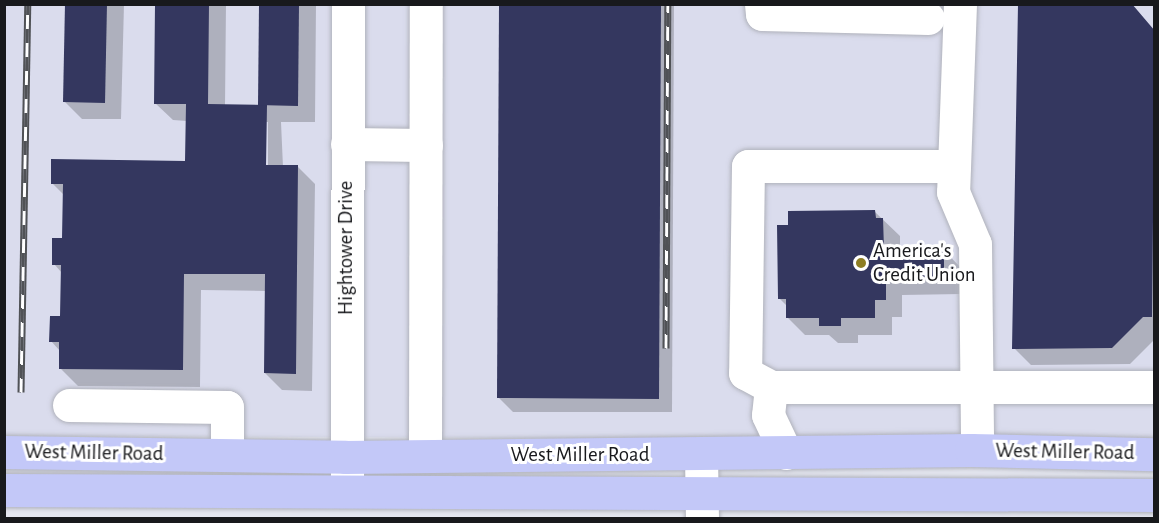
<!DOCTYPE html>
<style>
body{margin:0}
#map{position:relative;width:1159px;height:523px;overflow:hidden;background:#e5e7f0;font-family:"Alegreya Sans",sans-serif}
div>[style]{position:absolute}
.built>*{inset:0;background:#dadced}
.shadow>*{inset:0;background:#0003}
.building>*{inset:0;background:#34375f}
.roads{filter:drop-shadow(0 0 2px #b0b2bb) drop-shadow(0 0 2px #b0b2bb)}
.minor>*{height:33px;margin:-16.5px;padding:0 16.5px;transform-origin:16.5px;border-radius:16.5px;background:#fff}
.major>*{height:33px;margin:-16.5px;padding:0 16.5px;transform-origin:16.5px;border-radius:16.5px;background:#c3c8f8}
.rail>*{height:7px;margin-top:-3.5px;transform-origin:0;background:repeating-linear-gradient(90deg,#fff 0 14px,#505256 0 28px);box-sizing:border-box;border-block:2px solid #505256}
.dots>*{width:16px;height:16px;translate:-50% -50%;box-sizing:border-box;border:3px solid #fff;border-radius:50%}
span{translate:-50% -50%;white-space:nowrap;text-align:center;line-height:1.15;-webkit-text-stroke:6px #fff;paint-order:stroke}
.street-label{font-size:21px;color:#18191c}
.poi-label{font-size:21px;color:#18191c}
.left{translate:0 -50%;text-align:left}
.frame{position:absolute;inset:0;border:6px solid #18191c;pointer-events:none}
</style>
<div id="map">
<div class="built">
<i style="clip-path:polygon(5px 5px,1154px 5px,1154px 440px,5px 436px)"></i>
</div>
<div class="shadow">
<i style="clip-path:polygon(66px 4px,124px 4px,121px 119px,82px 119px,64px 101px)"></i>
<i style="clip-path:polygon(evenodd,157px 4px,226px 4px,225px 106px,261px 107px,260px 4px,316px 4px,315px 122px,281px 122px,283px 167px,298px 167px,315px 184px,312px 391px,282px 390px,265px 373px,266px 291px,201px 290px,200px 387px,78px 386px,60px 368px,60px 351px,51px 341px,62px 317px,62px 273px,54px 264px,64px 239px,64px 195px,53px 184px,187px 162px,187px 121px,173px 120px,155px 103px,157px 4px,265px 122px,268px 122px,268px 173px,265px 172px,265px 122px)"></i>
<i style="clip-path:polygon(501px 4px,674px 4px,672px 412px,513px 412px,499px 398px)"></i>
<i style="clip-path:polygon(1154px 31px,1154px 340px,1130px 364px,1031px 365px,1014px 348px)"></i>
<i style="clip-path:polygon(875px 212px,900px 236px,900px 250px,943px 249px,960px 267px,961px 294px,902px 295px,902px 317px,892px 317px,892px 335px,858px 335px,858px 343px,838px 343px,829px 335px,805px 335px,788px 318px,788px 307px,779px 298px,790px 226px)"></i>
</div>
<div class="building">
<i style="clip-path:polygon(65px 4px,107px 4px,105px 103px,63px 102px)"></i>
<i style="clip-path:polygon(155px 4px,209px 4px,208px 104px,267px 105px,266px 165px,298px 165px,296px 374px,264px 373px,265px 274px,184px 274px,183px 370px,59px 369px,59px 342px,49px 342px,50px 316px,60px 316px,61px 265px,52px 265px,52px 238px,62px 238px,63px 184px,51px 184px,51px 159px,185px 161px,186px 104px,154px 104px)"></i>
<i style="clip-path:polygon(259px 4px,299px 4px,298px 106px,258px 105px)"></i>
<i style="clip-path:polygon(499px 4px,661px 4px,659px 399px,497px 398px)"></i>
<i style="clip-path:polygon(1018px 4px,1132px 4px,1155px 31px,1152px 317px,1143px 317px,1112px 348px,1012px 349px)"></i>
<i style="clip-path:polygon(875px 210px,876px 218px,883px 218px,884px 249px,944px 248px,944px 278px,886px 278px,886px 300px,875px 300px,875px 318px,841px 318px,841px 326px,819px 326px,819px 318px,786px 318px,786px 299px,778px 299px,777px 225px,788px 225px,788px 211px)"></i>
</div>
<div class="roads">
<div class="minor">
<i style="left:761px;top:4px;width:10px;rotate:84deg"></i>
<i style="left:762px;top:14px;width:166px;rotate:1.4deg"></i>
<i style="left:960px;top:4px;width:188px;rotate:92.1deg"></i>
<i style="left:953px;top:192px;width:56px;rotate:67.1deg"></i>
<i style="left:975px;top:244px;width:206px;rotate:89.4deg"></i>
<i style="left:347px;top:144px;width:79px;rotate:0.7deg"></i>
<i style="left:954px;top:166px;width:206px;rotate:180deg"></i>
<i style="left:748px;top:166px;width:207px;rotate:90.8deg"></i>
<i style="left:745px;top:373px;width:30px;rotate:28deg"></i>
<i style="left:771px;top:387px;width:383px"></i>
<i style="left:771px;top:387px;width:28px;rotate:96deg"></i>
<i style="left:768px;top:415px;width:42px;rotate:64.7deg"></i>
<i style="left:69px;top:405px;width:158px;rotate:0.7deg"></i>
<i style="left:227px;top:407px;width:48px;rotate:90deg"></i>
<i style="left:701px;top:455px;width:63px;rotate:89.1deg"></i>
<i style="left:425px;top:456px;width:452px;rotate:-89.9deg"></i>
<i style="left:347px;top:486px;width:482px;rotate:-89.9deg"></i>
</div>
<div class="major">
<i style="left:4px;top:452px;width:341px;rotate:0.8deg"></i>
<i style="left:345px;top:457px;width:626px;rotate:-0.64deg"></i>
<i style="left:971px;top:450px;width:183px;rotate:1.3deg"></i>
<i style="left:4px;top:490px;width:1150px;rotate:0.25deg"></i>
</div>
</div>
<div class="rail">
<i style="left:666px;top:348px;width:344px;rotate:-89.7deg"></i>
<i style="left:21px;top:392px;width:388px;rotate:-89deg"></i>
</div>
<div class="dots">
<i style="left:861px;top:263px;background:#8d7d23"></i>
</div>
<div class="street-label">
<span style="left:346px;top:248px;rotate:-90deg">Hightower Drive</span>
<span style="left:1065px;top:452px;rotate:1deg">West Miller Road</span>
<span style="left:94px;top:453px;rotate:1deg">West Miller Road</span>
<span style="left:580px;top:455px">West Miller Road</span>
</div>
<div class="poi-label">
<span class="left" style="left:873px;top:263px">America's<br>Credit Union</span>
</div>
<div class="frame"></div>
</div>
